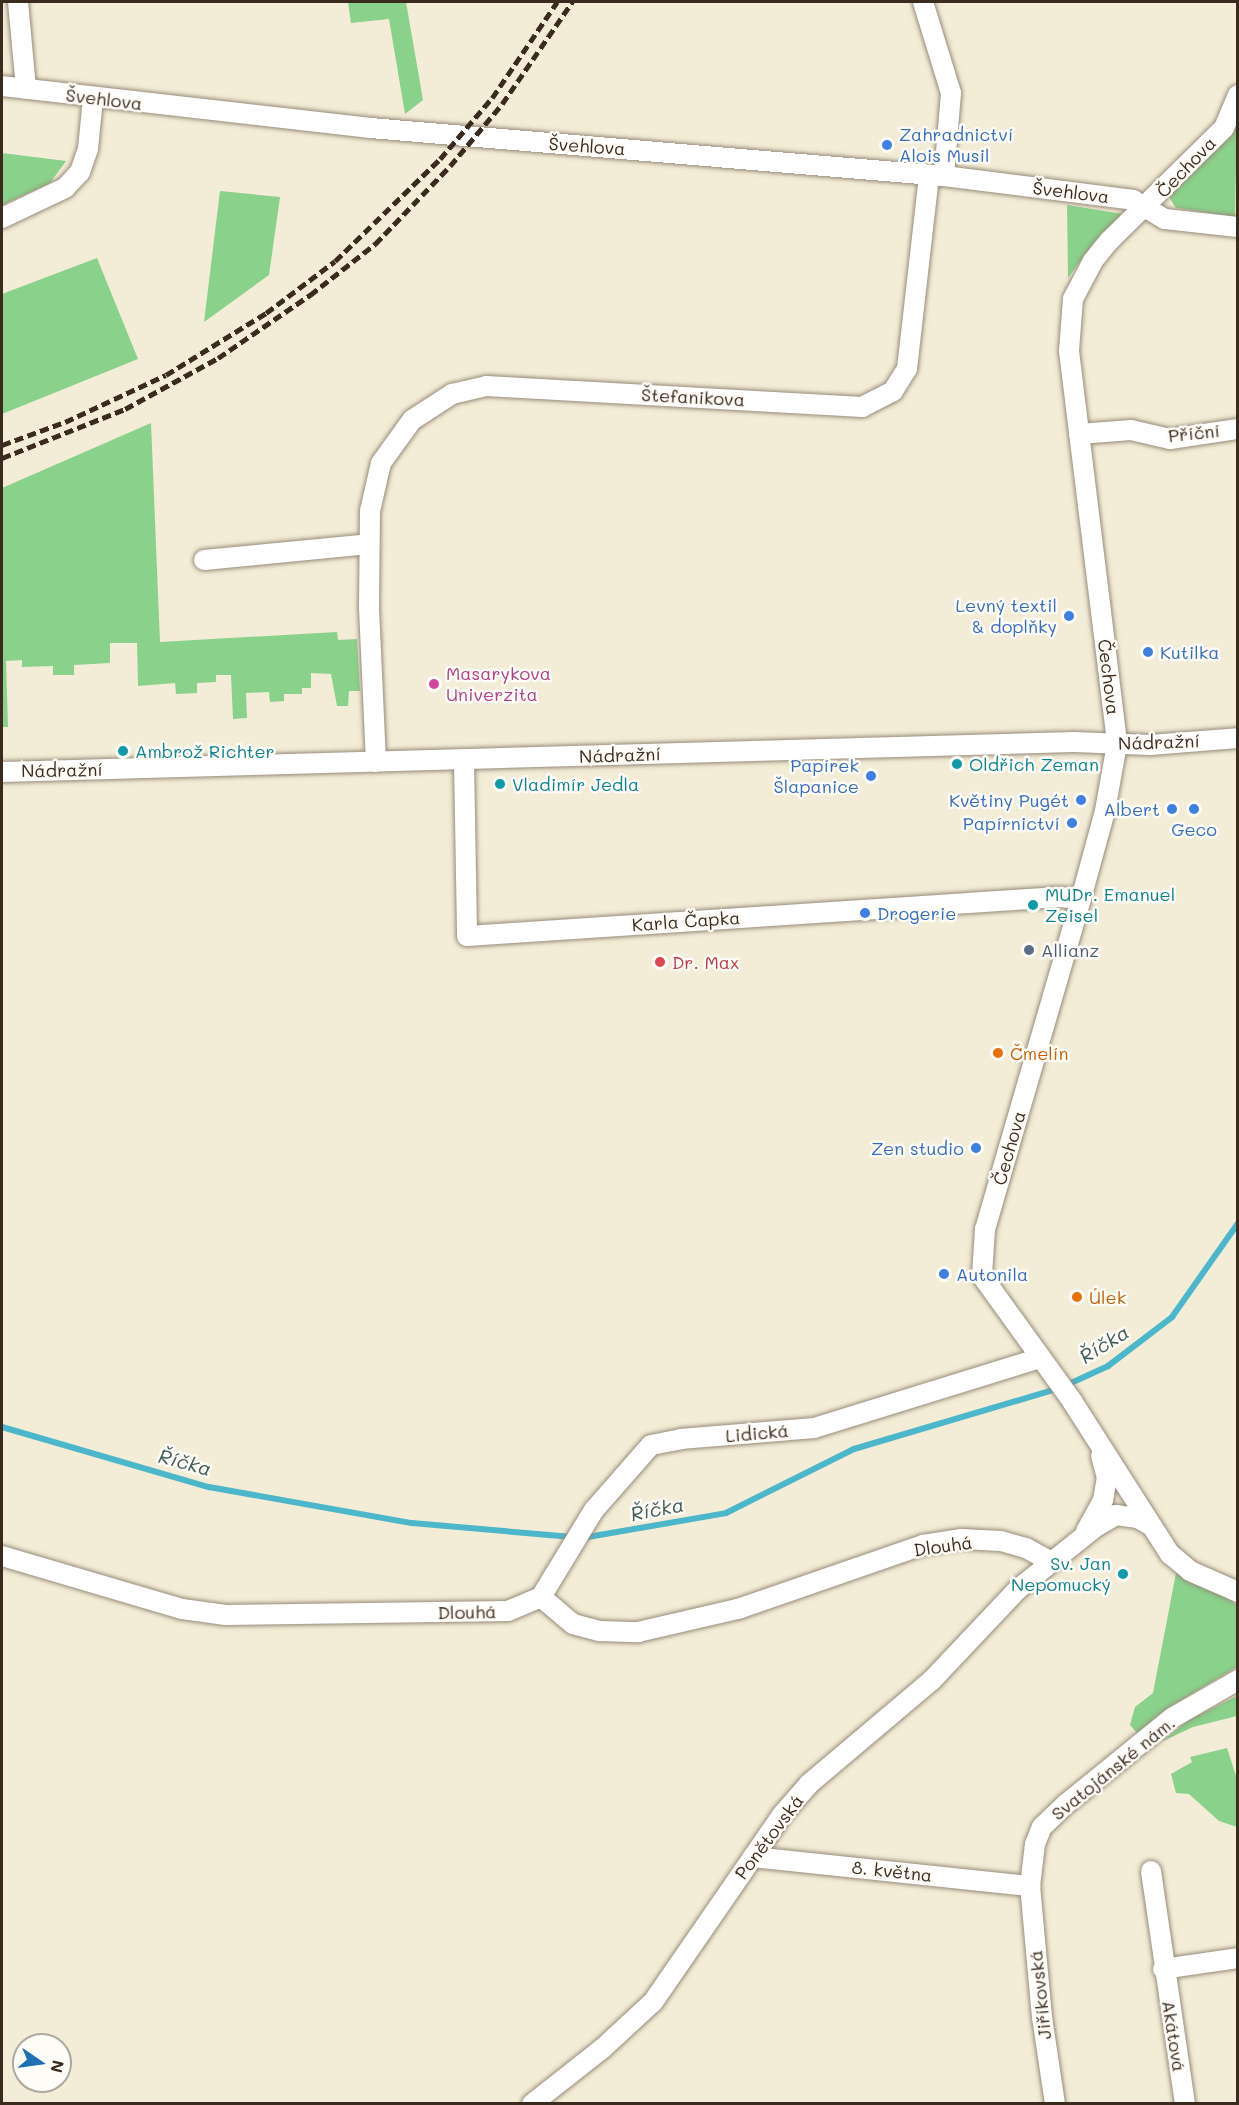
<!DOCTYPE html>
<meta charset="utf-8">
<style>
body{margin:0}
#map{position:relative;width:1239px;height:2105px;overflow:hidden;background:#f3ecd6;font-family:Mali,sans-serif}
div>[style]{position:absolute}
.green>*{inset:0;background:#8ad18b}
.stream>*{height:6px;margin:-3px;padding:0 3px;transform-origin:3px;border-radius:3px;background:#4cb6ca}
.roads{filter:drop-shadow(0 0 2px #978b7a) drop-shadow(0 0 2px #978b7a)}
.minor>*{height:20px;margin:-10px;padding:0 10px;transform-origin:10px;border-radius:10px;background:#fff}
.rail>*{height:4.5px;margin-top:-2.25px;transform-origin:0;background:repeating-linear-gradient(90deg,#3b2a1e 0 9px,transparent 0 13.5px)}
.dots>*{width:16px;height:16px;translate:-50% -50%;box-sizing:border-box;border:3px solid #fdfcf7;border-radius:50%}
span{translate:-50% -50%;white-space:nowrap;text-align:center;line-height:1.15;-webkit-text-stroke:5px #fdfcf7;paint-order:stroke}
.street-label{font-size:18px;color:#3b2a1e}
.shop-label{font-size:18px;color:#366cbe}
.left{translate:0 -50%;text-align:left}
.right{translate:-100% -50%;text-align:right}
.hotel-label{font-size:18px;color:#b23c85}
.culture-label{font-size:18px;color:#0d838f}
.service-label{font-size:18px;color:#4e5e75}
.health-label{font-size:18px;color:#be3a42}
.food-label{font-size:18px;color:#c56008}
.water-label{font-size:20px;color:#415b5a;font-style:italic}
.frame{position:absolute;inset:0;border:3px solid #3b2a1e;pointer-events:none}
.north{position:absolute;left:12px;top:2033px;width:60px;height:60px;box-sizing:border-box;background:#fdfcf7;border:2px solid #afa8a0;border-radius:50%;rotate:103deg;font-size:16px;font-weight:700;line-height:24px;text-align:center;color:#3b2a1e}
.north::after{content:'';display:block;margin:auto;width:21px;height:27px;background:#1f6fb2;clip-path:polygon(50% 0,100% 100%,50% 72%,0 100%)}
</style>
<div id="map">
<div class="green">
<i style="clip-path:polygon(348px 2px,406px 2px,423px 100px,405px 114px,389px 19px,351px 23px)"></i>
<i style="clip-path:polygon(1237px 118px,1235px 217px,1176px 208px,1169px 197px,1202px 164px)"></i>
<i style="clip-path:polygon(2px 153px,66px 161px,50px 183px,2px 205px)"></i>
<i style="clip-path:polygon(220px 191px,280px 197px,269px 275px,204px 322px)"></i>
<i style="clip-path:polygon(1067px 205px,1123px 214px,1095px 241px,1068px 278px)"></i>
<i style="clip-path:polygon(97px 258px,138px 359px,2px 414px,2px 294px)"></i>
<i style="clip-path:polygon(151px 423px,160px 642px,337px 632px,338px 640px,357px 639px,360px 691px,349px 691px,348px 706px,337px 706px,331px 674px,311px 673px,311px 688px,302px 688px,302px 694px,284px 694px,284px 701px,270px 702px,269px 692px,246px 693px,247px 718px,233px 719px,231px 675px,216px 675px,216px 682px,197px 683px,197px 693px,176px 694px,175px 683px,138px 686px,137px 643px,110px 643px,110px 663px,74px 665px,74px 675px,53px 675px,53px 666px,22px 667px,22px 660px,6px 661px,8px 727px,2px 727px,2px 488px)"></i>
<i style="clip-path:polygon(1176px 1573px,1224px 1595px,1238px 1606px,1237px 1667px,1169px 1707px,1137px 1733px,1130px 1725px,1135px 1707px,1153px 1693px)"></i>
<i style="clip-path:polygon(1237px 1696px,1237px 1716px,1193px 1727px,1161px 1742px,1189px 1720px)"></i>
<i style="clip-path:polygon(1227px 1748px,1237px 1779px,1237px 1827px,1219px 1821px,1189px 1794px,1176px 1793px,1171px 1774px,1192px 1762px,1190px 1757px)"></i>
</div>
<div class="stream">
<i style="left:2px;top:1427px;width:216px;rotate:16.2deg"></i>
<i style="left:209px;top:1487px;width:206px;rotate:10.1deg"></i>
<i style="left:412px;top:1523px;width:161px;rotate:5deg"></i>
<i style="left:582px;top:1538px;width:146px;rotate:-9.8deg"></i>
<i style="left:726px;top:1513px;width:143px;rotate:-26.6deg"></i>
<i style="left:854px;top:1449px;width:215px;rotate:-16.5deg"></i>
<i style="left:1060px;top:1388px;width:53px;rotate:-24.6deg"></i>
<i style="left:1108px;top:1366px;width:81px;rotate:-37.4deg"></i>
<i style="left:1172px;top:1317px;width:115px;rotate:-54.9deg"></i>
</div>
<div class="roads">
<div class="minor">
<i style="left:18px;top:2px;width:87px;rotate:84.7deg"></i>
<i style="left:923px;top:2px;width:95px;rotate:72.9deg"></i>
<i style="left:951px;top:93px;width:83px;rotate:94.8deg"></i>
<i style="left:2px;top:86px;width:370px;rotate:6.5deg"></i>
<i style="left:370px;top:128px;width:576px;rotate:4.78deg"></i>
<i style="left:944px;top:176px;width:191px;rotate:7.2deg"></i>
<i style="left:1133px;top:200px;width:37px;rotate:31deg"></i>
<i style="left:1165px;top:219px;width:73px;rotate:6.3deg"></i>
<i style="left:1238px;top:95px;width:36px;rotate:113deg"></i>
<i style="left:1224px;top:128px;width:161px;rotate:135.5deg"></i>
<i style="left:1109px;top:241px;width:26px;rotate:129deg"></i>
<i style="left:1093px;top:261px;width:43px;rotate:117.8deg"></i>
<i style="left:1073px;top:299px;width:52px;rotate:94.4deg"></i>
<i style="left:1069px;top:351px;width:396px;rotate:83deg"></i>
<i style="left:1117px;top:744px;width:68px;rotate:100.2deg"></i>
<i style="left:1105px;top:811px;width:91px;rotate:105.3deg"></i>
<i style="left:1081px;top:899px;width:344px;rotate:106.2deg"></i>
<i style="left:985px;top:1229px;width:47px;rotate:93.7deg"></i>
<i style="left:982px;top:1276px;width:154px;rotate:54.2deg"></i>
<i style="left:1072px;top:1401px;width:182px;rotate:57.4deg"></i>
<i style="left:1170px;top:1554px;width:26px;rotate:40deg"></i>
<i style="left:1190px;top:1571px;width:52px;rotate:23.6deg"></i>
<i style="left:2px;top:218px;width:70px;rotate:-25.5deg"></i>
<i style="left:65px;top:188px;width:22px;rotate:-47deg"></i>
<i style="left:80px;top:172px;width:24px;rotate:-71deg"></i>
<i style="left:88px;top:149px;width:51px;rotate:-84.4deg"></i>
<i style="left:1079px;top:434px;width:52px;rotate:-4.4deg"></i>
<i style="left:1131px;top:430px;width:40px;rotate:13deg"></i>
<i style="left:1170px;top:439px;width:69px;rotate:-8.4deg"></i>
<i style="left:204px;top:560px;width:166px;rotate:-5.5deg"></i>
<i style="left:464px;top:760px;width:176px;rotate:89deg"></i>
<i style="left:467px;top:936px;width:593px;rotate:-3.77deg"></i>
<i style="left:1059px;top:897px;width:22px;rotate:5deg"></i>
<i style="left:376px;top:762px;width:156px;rotate:-92.6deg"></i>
<i style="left:369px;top:606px;width:95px;rotate:-89.4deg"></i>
<i style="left:370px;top:511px;width:49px;rotate:-77.1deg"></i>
<i style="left:381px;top:463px;width:53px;rotate:-54.2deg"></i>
<i style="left:412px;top:420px;width:48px;rotate:-33deg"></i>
<i style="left:452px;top:394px;width:35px;rotate:-13deg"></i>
<i style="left:486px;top:386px;width:377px;rotate:3.2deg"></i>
<i style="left:862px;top:407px;width:35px;rotate:-27deg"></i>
<i style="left:893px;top:391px;width:26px;rotate:-58deg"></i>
<i style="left:907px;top:369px;width:194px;rotate:-83.5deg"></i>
<i style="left:2px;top:772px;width:1072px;rotate:-1.6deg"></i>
<i style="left:1074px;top:742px;width:76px;rotate:2.3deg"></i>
<i style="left:1150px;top:745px;width:88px;rotate:-4.5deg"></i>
<i style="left:1086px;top:1531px;width:35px;rotate:-61deg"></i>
<i style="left:1103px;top:1500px;width:22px;rotate:-80deg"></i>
<i style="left:1107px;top:1478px;width:23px;rotate:-105deg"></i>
<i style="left:2px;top:1556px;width:188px;rotate:16.4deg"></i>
<i style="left:182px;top:1609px;width:44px;rotate:7.8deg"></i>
<i style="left:226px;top:1615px;width:282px;rotate:-0.8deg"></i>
<i style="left:508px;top:1611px;width:36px;rotate:-23deg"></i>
<i style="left:541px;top:1597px;width:102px;rotate:-58.7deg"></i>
<i style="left:594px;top:1510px;width:86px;rotate:-48.8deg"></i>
<i style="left:651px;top:1445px;width:31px;rotate:-11deg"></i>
<i style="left:681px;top:1439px;width:133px;rotate:-4.7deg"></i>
<i style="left:814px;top:1428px;width:237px;rotate:-17.2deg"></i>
<i style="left:541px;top:1597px;width:42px;rotate:40.2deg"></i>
<i style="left:573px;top:1624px;width:28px;rotate:15deg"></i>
<i style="left:600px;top:1631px;width:38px;rotate:2deg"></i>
<i style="left:638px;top:1632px;width:103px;rotate:-13deg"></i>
<i style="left:738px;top:1609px;width:196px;rotate:-19.1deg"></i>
<i style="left:923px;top:1545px;width:39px;rotate:-9deg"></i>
<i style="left:962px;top:1539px;width:39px;rotate:3deg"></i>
<i style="left:1001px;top:1541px;width:26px;rotate:16deg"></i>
<i style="left:1026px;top:1548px;width:29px;rotate:29deg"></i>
<i style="left:753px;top:1857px;width:279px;rotate:6deg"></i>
<i style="left:1151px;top:1871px;width:235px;rotate:81.7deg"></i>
<i style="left:1163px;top:1969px;width:76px;rotate:-8.3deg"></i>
<i style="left:532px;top:2104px;width:89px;rotate:-38.2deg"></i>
<i style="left:602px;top:2049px;width:69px;rotate:-42.7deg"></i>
<i style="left:653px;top:2002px;width:227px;rotate:-55.4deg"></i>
<i style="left:782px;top:1815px;width:41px;rotate:-48.9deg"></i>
<i style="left:809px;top:1784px;width:161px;rotate:-40.2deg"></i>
<i style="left:932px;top:1680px;width:125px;rotate:-46.6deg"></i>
<i style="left:1018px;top:1589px;width:101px;rotate:-38.6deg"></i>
<i style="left:1097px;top:1526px;width:22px;rotate:-30deg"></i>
<i style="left:1116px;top:1515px;width:22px;rotate:8deg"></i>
<i style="left:1138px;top:1518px;width:14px;rotate:30deg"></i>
<i style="left:1055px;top:2104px;width:88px;rotate:-98.5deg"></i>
<i style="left:1042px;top:2017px;width:132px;rotate:-95.2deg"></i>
<i style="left:1030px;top:1886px;width:42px;rotate:-83.2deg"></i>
<i style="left:1035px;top:1844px;width:18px;rotate:-68deg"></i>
<i style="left:1042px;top:1827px;width:33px;rotate:-44deg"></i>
<i style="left:1066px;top:1804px;width:136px;rotate:-39.1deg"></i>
<i style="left:1172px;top:1718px;width:76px;rotate:-29.9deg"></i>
</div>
</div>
<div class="rail">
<i style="left:2px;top:445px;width:67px;rotate:-20.1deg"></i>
<i style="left:65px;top:422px;width:111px;rotate:-25deg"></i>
<i style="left:166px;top:375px;width:118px;rotate:-31.8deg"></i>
<i style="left:266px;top:313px;width:86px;rotate:-37deg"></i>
<i style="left:335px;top:261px;width:146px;rotate:-44.2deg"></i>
<i style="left:440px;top:159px;width:80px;rotate:-49.6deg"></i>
<i style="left:492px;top:98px;width:116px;rotate:-55.9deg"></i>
<i style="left:2px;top:458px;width:132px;rotate:-21.7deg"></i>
<i style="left:125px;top:409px;width:106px;rotate:-28.7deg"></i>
<i style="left:218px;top:358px;width:112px;rotate:-34.4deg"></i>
<i style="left:310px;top:295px;width:83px;rotate:-38.1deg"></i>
<i style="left:375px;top:244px;width:108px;rotate:-46.1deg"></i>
<i style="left:450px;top:166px;width:81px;rotate:-50deg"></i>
<i style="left:502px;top:104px;width:124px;rotate:-55.5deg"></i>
</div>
<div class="dots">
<i style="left:887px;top:145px;background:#3f7fe0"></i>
<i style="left:1069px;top:616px;background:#3f7fe0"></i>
<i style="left:1148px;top:652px;background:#3f7fe0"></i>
<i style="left:434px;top:684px;background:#d1479c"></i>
<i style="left:123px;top:751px;background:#0f9aa8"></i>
<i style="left:957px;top:764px;background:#0f9aa8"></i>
<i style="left:871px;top:776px;background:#3f7fe0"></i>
<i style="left:500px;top:784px;background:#0f9aa8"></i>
<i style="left:1081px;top:800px;background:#3f7fe0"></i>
<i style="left:1172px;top:809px;background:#3f7fe0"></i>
<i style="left:1194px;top:809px;background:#3f7fe0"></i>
<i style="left:1072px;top:823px;background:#3f7fe0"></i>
<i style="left:1033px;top:905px;background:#0f9aa8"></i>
<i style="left:865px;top:913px;background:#3f7fe0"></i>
<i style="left:1029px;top:950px;background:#5c6f8a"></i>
<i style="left:660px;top:962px;background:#e0444e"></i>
<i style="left:998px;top:1053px;background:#e8710a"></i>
<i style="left:976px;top:1148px;background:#3f7fe0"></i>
<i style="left:944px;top:1274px;background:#3f7fe0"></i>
<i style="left:1077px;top:1297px;background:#e8710a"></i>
<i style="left:1123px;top:1574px;background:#0f9aa8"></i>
</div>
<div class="street-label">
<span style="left:104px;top:99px;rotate:7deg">Švehlova</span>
<span style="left:587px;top:146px;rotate:4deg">Švehlova</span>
<span style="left:1186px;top:167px;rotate:-46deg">Čechova</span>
<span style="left:1071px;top:192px;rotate:7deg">Švehlova</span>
<span style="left:693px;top:397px;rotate:3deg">Štefanikova</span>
<span style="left:1194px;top:433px;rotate:-6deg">Příční</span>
<span style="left:1109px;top:677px;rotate:83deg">Čechova</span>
<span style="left:1159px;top:742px;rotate:-2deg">Nádražní</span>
<span style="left:620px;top:755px;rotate:-2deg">Nádražní</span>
<span style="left:62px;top:770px;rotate:-1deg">Nádražní</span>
<span style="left:686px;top:921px;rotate:-4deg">Karla Čapka</span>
<span style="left:1009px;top:1148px;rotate:-74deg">Čechova</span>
<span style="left:757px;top:1433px;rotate:-5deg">Lidická</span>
<span style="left:943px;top:1546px;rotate:-8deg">Dlouhá</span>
<span style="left:467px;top:1612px;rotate:-1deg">Dlouhá</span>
<span style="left:1113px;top:1768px;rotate:-39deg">Svatojánské nám.</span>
<span style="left:769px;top:1837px;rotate:-53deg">Ponětovská</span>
<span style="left:892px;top:1871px;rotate:6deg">8. května</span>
<span style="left:1040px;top:1995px;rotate:-96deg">Jiříkovská</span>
<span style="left:1174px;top:2036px;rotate:81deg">Akátová</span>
</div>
<div class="shop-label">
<span class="left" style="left:899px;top:145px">Zahradnictví<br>Alois Musil</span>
<span class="right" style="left:1057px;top:616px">Levný textil<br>&amp; doplňky</span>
<span class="left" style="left:1160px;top:652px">Kutilka</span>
<span class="right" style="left:859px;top:776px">Papírek<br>Šlapanice</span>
<span class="right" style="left:1069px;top:800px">Květiny Pugét</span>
<span class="right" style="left:1160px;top:809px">Albert</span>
<span class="right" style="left:1060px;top:823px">Papírnictví</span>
<span style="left:1194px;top:829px">Geco</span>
<span class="left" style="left:877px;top:913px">Drogerie</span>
<span class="right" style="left:964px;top:1148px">Zen studio</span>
<span class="left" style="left:956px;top:1274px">Autonila</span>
</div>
<div class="hotel-label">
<span class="left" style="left:446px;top:684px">Masarykova<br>Univerzita</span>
</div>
<div class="culture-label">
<span class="left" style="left:135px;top:751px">Ambrož Richter</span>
<span class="left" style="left:969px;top:764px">Oldřich Zeman</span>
<span class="left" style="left:512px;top:784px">Vladimír Jedla</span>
<span class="left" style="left:1045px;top:905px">MUDr. Emanuel<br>Zeisel</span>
<span class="right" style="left:1111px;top:1574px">Sv. Jan<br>Nepomucký</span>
</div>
<div class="service-label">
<span class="left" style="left:1041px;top:950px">Allianz</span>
</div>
<div class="health-label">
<span class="left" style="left:672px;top:962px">Dr. Max</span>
</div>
<div class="food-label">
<span class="left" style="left:1010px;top:1053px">Čmelín</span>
<span class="left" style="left:1089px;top:1297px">Úlek</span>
</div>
<div class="water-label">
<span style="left:1104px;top:1344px;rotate:-32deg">Říčka</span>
<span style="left:185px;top:1462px;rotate:15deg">Říčka</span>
<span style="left:657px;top:1509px;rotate:-11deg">Říčka</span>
</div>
<div class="frame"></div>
<div class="north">N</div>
</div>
